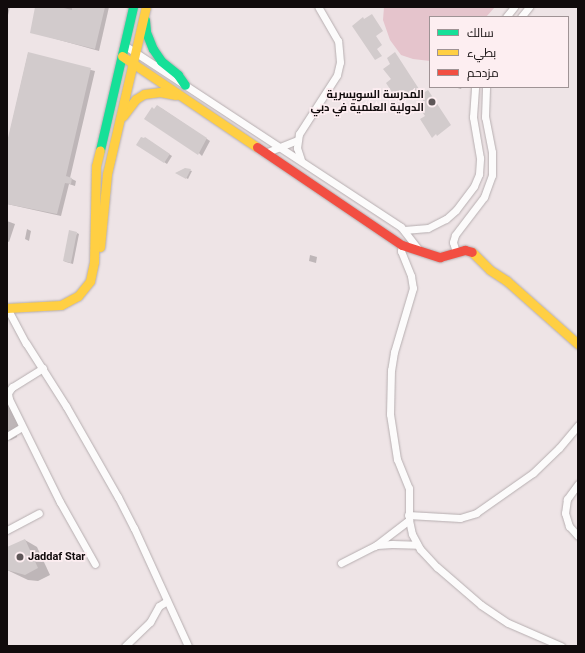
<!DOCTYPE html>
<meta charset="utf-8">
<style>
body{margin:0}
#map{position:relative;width:585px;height:653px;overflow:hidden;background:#eee4e6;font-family:Roboto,Cairo,sans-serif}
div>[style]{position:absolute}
.green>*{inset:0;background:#e5c4cc}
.shadow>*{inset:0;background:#0003}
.building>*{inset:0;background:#d2cbcc}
.roads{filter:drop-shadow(0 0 1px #b6aeb0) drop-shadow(0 0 1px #b6aeb0)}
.street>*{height:7px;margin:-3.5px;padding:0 3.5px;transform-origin:3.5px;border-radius:3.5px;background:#fcfbfb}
.fast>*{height:9px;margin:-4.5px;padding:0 4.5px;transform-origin:4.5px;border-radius:4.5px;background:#16e098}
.slow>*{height:9px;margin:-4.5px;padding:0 4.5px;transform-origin:4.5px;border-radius:4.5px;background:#ffcf43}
.jam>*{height:9px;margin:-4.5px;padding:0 4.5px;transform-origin:4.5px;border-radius:4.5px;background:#f24e42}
.dots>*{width:11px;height:11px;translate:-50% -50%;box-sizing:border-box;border:2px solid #fdeef1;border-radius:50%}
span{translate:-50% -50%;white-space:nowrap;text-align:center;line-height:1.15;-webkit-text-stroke:3.5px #fdeef1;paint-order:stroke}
.poi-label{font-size:11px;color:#110b0c;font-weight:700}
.right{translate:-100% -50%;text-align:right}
.left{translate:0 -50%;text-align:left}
.frame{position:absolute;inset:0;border:8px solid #110b0c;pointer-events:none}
.legend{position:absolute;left:429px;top:16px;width:140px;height:72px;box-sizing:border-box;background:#fdeef1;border:1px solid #9f9395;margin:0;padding:5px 7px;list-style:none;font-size:12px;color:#110b0c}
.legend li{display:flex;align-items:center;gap:8px;height:20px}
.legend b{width:20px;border:1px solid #9f9395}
</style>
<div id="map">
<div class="green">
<i style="clip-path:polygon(384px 7px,495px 7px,486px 17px,430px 17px,430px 61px,413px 59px,401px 55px,390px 40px,383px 20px)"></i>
</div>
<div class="shadow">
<i style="clip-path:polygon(7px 7px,10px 7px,7px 19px)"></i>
<i style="clip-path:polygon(37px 7px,109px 7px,99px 51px,31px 32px)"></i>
<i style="clip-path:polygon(28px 54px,95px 71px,70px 178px,76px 181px,75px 186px,69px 184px,61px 216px,7px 204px,7px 145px)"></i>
<i style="clip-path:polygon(454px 87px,462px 87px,461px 89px)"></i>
<i style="clip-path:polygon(161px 108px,210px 141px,202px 156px,154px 110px)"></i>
<i style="clip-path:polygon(148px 140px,172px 156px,167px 164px,137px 144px)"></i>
<i style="clip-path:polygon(185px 169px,192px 171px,188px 179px,177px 173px)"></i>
<i style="clip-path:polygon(7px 221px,15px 224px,9px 242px,7px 241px)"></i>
<i style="clip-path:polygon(27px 229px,31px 231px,29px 241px,25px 239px)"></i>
<i style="clip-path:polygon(77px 233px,79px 234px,73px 264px,66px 262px,64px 261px)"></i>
<i style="clip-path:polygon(310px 255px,317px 257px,316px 263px,309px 261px)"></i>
<i style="clip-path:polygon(7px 401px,18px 423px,17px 437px,11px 440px,7px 438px)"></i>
<i style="clip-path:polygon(25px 540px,37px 547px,50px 575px,38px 581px,28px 580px,7px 570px,7px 548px)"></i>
</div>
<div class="building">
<i style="clip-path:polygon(35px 7px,60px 7px,72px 10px,72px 7px,105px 7px,95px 49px,30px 33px)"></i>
<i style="clip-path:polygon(372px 14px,383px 31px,376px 36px,382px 45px,377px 49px,382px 56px,375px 60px,352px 26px,363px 17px,364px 19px)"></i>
<i style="clip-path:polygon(28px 52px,91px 68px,66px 176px,72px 178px,71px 184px,65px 183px,57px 214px,7px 204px,7px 142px)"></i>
<i style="clip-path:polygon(395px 52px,419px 89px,404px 99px,403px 97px,398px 101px,386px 83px,391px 79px,383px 69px,390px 64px,387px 58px)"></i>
<i style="clip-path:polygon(428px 90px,451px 125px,437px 136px,436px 134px,432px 138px,420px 119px,425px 116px,418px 106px,424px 102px,420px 95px)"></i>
<i style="clip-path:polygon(157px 105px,207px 138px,198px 155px,144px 119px,152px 107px,154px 109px)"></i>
<i style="clip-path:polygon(141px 137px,144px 138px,145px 137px,170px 154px,164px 163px,136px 145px)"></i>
<i style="clip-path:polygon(185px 168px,191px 169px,186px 179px,175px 173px)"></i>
<i style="clip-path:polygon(69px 230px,77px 232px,71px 263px,63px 261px)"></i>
<i style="clip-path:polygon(25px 539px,38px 568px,25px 575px,7px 570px,7px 547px)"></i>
</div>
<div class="roads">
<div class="street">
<i style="left:506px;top:17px;width:13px;rotate:-51deg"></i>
<i style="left:521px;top:17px;width:13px;rotate:-51deg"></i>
<i style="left:124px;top:45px;width:331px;rotate:33.3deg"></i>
<i style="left:401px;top:227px;width:28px;rotate:52deg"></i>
<i style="left:265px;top:153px;width:35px;rotate:-22deg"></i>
<i style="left:301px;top:160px;width:13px;rotate:-108deg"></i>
<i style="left:297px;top:148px;width:14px;rotate:-82deg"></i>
<i style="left:299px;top:134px;width:70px;rotate:-57.2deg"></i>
<i style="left:337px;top:75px;width:13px;rotate:-77deg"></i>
<i style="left:340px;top:62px;width:21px;rotate:-95deg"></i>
<i style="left:338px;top:41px;width:39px;rotate:-120deg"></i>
<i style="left:404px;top:230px;width:24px;rotate:-5deg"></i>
<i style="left:428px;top:228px;width:20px;rotate:-27deg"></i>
<i style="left:446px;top:219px;width:13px;rotate:-42deg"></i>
<i style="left:456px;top:210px;width:30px;rotate:-53deg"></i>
<i style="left:474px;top:186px;width:13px;rotate:-67deg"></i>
<i style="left:479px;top:174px;width:16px;rotate:-86deg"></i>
<i style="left:480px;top:158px;width:42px;rotate:-99.7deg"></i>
<i style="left:473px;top:117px;width:30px;rotate:-86deg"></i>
<i style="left:402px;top:245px;width:6px;rotate:99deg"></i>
<i style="left:401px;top:251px;width:27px;rotate:68deg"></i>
<i style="left:411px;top:276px;width:12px;rotate:81deg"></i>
<i style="left:413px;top:288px;width:67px;rotate:106.5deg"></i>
<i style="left:394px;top:352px;width:18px;rotate:99deg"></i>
<i style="left:391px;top:370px;width:44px;rotate:91.3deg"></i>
<i style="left:390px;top:414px;width:46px;rotate:81.2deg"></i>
<i style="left:397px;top:459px;width:31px;rotate:68deg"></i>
<i style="left:409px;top:488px;width:32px;rotate:90deg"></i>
<i style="left:409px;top:520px;width:14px;rotate:78deg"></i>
<i style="left:412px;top:534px;width:17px;rotate:62deg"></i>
<i style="left:420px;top:549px;width:25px;rotate:47deg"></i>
<i style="left:437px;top:567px;width:58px;rotate:40.8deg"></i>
<i style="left:481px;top:605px;width:32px;rotate:34deg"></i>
<i style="left:508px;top:623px;width:58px;rotate:23.5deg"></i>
<i style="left:456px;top:252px;width:10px;rotate:-107deg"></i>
<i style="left:453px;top:242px;width:7px;rotate:-74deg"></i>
<i style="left:455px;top:235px;width:48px;rotate:-52.7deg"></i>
<i style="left:484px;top:197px;width:23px;rotate:-70deg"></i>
<i style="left:492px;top:175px;width:23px;rotate:-90deg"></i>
<i style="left:492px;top:152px;width:36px;rotate:-101deg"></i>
<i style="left:485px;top:117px;width:30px;rotate:-88deg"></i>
<i style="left:7px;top:308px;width:40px;rotate:62deg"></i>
<i style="left:26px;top:343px;width:75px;rotate:57.6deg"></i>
<i style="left:66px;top:406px;width:105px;rotate:60.3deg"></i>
<i style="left:118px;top:497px;width:35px;rotate:63deg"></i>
<i style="left:134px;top:528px;width:130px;rotate:65.4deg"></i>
<i style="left:43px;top:368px;width:36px;rotate:148deg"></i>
<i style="left:12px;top:387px;width:7px;rotate:124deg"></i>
<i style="left:8px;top:393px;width:6px;rotate:81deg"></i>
<i style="left:9px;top:399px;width:115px;rotate:63.7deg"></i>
<i style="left:60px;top:502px;width:71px;rotate:60.6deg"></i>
<i style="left:7px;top:436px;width:17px;rotate:-31deg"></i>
<i style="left:578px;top:484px;width:19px;rotate:126deg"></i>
<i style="left:567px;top:499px;width:14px;rotate:98deg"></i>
<i style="left:565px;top:513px;width:14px;rotate:73deg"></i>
<i style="left:569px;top:526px;width:13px;rotate:48deg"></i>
<i style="left:408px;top:515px;width:52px;rotate:3.3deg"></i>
<i style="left:460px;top:518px;width:17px;rotate:-17deg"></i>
<i style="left:476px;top:513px;width:70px;rotate:-35.1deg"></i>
<i style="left:533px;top:473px;width:36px;rotate:-44deg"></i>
<i style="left:559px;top:448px;width:30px;rotate:-50deg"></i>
<i style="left:7px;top:530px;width:36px;rotate:-28deg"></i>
<i style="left:377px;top:545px;width:15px;rotate:-4deg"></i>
<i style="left:392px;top:544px;width:25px;rotate:2deg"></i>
<i style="left:341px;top:563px;width:38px;rotate:-27deg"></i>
<i style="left:375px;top:546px;width:43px;rotate:-37.4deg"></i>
<i style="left:125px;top:646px;width:35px;rotate:-44deg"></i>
<i style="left:150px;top:622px;width:18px;rotate:-61deg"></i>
<i style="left:159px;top:606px;width:9px;rotate:-32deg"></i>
</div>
<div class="fast">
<i style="left:145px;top:20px;width:12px;rotate:85deg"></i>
<i style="left:146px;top:32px;width:18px;rotate:68deg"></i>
<i style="left:153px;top:49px;width:14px;rotate:56deg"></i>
<i style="left:161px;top:61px;width:22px;rotate:39deg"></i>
<i style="left:178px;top:75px;width:12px;rotate:55deg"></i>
<i style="left:100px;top:150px;width:147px;rotate:-77deg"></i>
</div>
<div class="slow">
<i style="left:122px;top:56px;width:163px;rotate:34deg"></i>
<i style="left:123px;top:116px;width:21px;rotate:-53deg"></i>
<i style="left:136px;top:99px;width:9px;rotate:-32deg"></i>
<i style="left:144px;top:94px;width:16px;rotate:-7deg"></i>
<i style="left:160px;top:92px;width:16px;rotate:11deg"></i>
<i style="left:100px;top:247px;width:73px;rotate:-84.5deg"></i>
<i style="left:107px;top:174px;width:171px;rotate:-76.9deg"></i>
<i style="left:472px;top:252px;width:25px;rotate:45deg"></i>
<i style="left:490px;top:270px;width:20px;rotate:33deg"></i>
<i style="left:507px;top:281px;width:95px;rotate:41.6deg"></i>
<i style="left:7px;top:308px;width:54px;rotate:-3.2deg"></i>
<i style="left:61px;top:305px;width:19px;rotate:-28deg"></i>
<i style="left:78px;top:296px;width:19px;rotate:-51deg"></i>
<i style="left:90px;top:281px;width:19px;rotate:-78deg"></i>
<i style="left:94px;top:262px;width:96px;rotate:-88.8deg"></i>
<i style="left:96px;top:166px;width:16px;rotate:-76deg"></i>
</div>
<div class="jam">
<i style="left:257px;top:147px;width:175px;rotate:34.1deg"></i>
<i style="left:402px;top:245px;width:40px;rotate:18deg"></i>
<i style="left:440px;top:257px;width:26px;rotate:-16deg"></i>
<i style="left:465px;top:250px;width:7px;rotate:16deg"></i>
</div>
</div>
<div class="dots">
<i style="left:432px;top:102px;background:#5e5758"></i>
<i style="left:20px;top:557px;background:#5e5758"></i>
</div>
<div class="poi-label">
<span class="right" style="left:424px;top:102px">المدرسة السويسرية<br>الدولية العلمية في دبي</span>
<span class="left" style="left:28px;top:557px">Jaddaf Star</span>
</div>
<div class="frame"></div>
<ul class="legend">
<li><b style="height:5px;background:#16e098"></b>سالك</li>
<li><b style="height:5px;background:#ffcf43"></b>بطيء</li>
<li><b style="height:5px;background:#f24e42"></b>مزدحم</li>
</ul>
</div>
